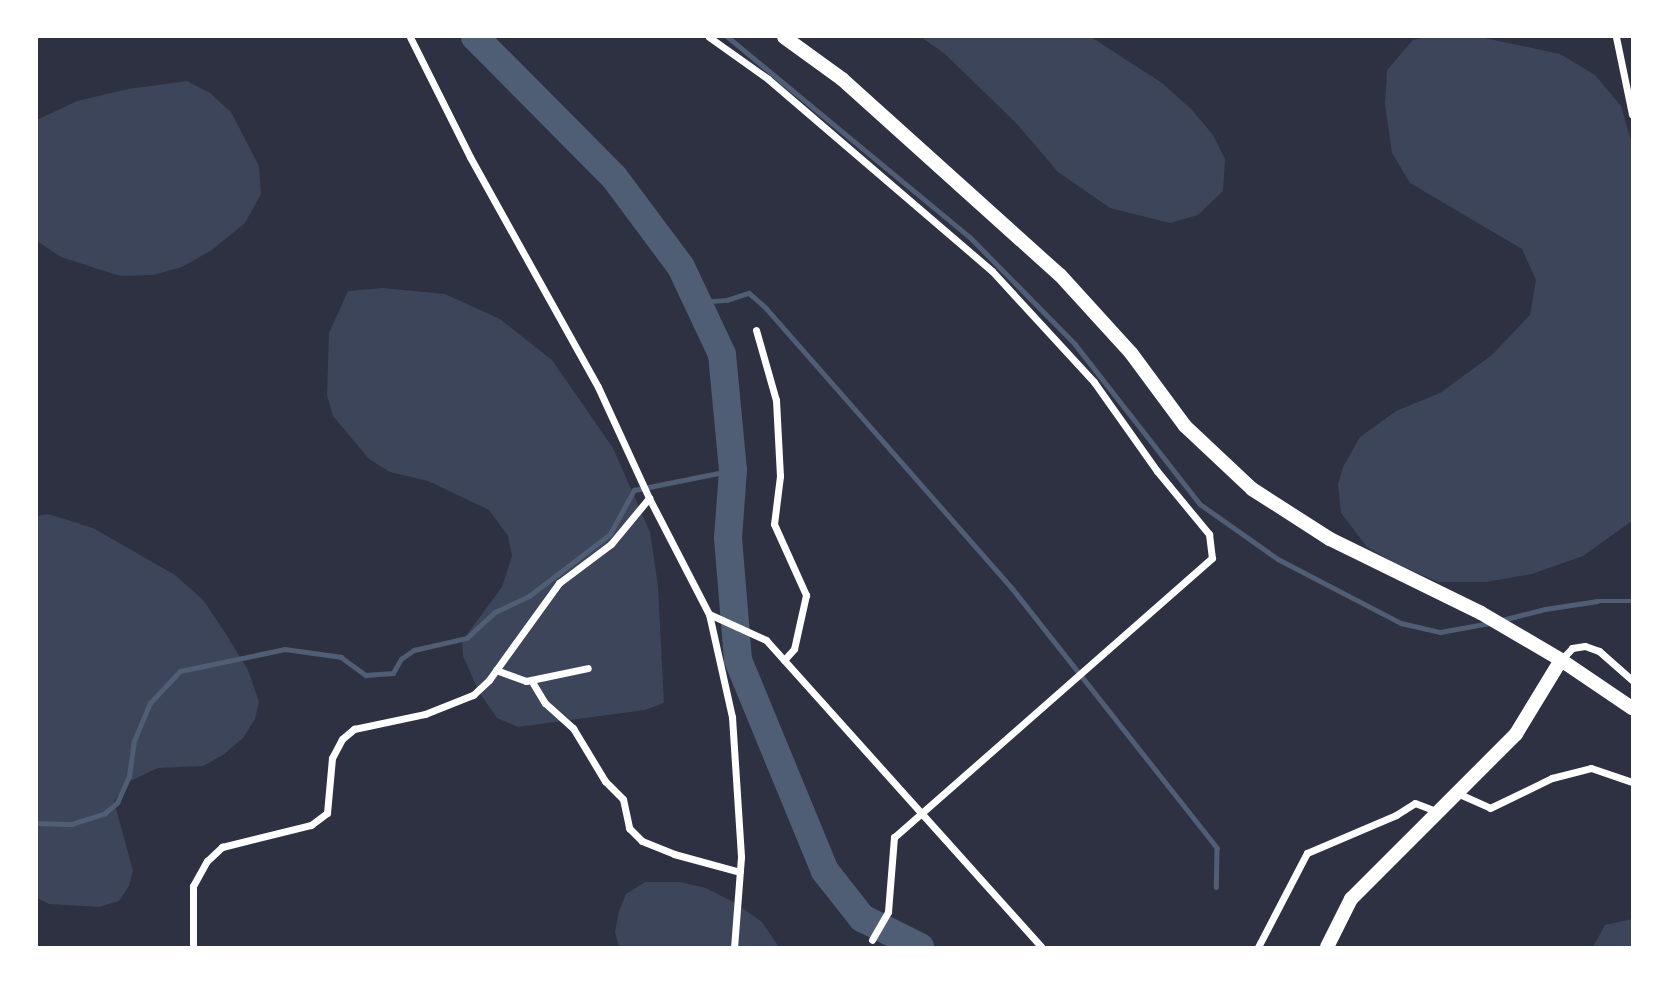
<!DOCTYPE html>
<style>
body{margin:0}
#map{position:relative;width:1669px;height:984px;overflow:hidden;background:#2d3142;font-family:Poppins,sans-serif}
div>[style]{position:absolute}
.green>*{inset:0;background:#3c4559}
.stream>*{height:4.5px;margin:-2.25px;padding:0 2.25px;transform-origin:2.25px;border-radius:2.25px;background:#4f5d75}
.river>*{height:28px;margin:-14px;padding:0 14px;transform-origin:14px;border-radius:14px;background:#4f5d75}
.minor>*{height:7px;margin:-3.5px;padding:0 3.5px;transform-origin:3.5px;border-radius:3.5px;background:#fff}
.primary>*{height:14px;margin:-7px;padding:0 7px;transform-origin:7px;border-radius:7px;background:#fff}
span{translate:-50% -50%;white-space:nowrap;text-align:center;line-height:1.15;-webkit-text-stroke:5px #fff;paint-order:stroke}
.frame{position:absolute;inset:0;border:38px solid #fff;pointer-events:none}
</style>
<div id="map">
<div class="green">
<i style="clip-path:polygon(921px 37px,1091px 37px,1162px 83px,1192px 110px,1213px 135px,1225px 159px,1223px 191px,1198px 215px,1170px 223px,1110px 208px,1058px 172px,1017px 124px,945px 54px)"></i>
<i style="clip-path:polygon(1426px 37px,1480px 37px,1560px 54px,1595px 75px,1621px 106px,1632px 144px,1632px 521px,1583px 556px,1532px 574px,1486px 582px,1438px 582px,1397px 564px,1367px 547px,1341px 513px,1338px 484px,1343px 467px,1360px 437px,1396px 411px,1440px 393px,1492px 355px,1530px 315px,1536px 280px,1522px 249px,1410px 183px,1392px 153px,1385px 104px,1387px 70px,1413px 40px)"></i>
<i style="clip-path:polygon(187px 81px,210px 93px,231px 112px,259px 166px,261px 194px,245px 223px,212px 250px,182px 267px,153px 275px,120px 276px,98px 269px,61px 257px,37px 241px,37px 120px,77px 101px,128px 89px)"></i>
<i style="clip-path:polygon(382px 288px,445px 294px,500px 319px,552px 360px,613px 448px,650px 532px,658px 586px,664px 703px,645px 710px,518px 727px,497px 718px,479px 692px,463px 656px,462px 641px,502px 587px,512px 556px,508px 536px,489px 510px,428px 481px,390px 472px,369px 459px,333px 416px,327px 395px,329px 333px,348px 291px)"></i>
<i style="clip-path:polygon(48px 514px,93px 528px,175px 575px,203px 600px,224px 631px,248px 670px,259px 702px,255px 719px,243px 738px,223px 755px,203px 766px,158px 768px,128px 782px,114px 801px,133px 871px,129px 886px,119px 901px,99px 907px,49px 904px,37px 898px,37px 516px)"></i>
<i style="clip-path:polygon(645px 882px,680px 882px,706px 888px,735px 903px,762px 922px,779px 947px,619px 947px,615px 932px,619px 911px,626px 894px)"></i>
<i style="clip-path:polygon(1632px 919px,1632px 947px,1593px 947px,1605px 925px)"></i>
</div>
<div class="stream">
<i style="left:728px;top:37px;width:314px;rotate:39.6deg"></i>
<i style="left:970px;top:237px;width:150px;rotate:45.5deg"></i>
<i style="left:1075px;top:344px;width:203px;rotate:52deg"></i>
<i style="left:1200px;top:504px;width:95px;rotate:35.2deg"></i>
<i style="left:1278px;top:559px;width:139px;rotate:27.5deg"></i>
<i style="left:1401px;top:623px;width:40px;rotate:13deg"></i>
<i style="left:1440px;top:632px;width:51px;rotate:-10.2deg"></i>
<i style="left:697px;top:302px;width:30px;rotate:-4deg"></i>
<i style="left:727px;top:300px;width:23px;rotate:-18deg"></i>
<i style="left:749px;top:293px;width:23px;rotate:41deg"></i>
<i style="left:766px;top:308px;width:373px;rotate:48.7deg"></i>
<i style="left:1012px;top:588px;width:331px;rotate:51.7deg"></i>
<i style="left:1217px;top:848px;width:39px;rotate:91deg"></i>
<i style="left:1502px;top:620px;width:44px;rotate:-14.3deg"></i>
<i style="left:1545px;top:609px;width:53px;rotate:-8.7deg"></i>
<i style="left:1597px;top:601px;width:35px"></i>
<i style="left:37px;top:823px;width:35px;rotate:2deg"></i>
<i style="left:72px;top:824px;width:35px;rotate:-18deg"></i>
<i style="left:105px;top:813px;width:16px;rotate:-40deg"></i>
<i style="left:117px;top:803px;width:30px;rotate:-66deg"></i>
<i style="left:129px;top:776px;width:35px;rotate:-82deg"></i>
<i style="left:134px;top:741px;width:41px;rotate:-67.2deg"></i>
<i style="left:150px;top:703px;width:44px;rotate:-46.8deg"></i>
<i style="left:180px;top:671px;width:107px;rotate:-11.8deg"></i>
<i style="left:285px;top:649px;width:57px;rotate:8.1deg"></i>
<i style="left:341px;top:657px;width:31px;rotate:36deg"></i>
<i style="left:366px;top:675px;width:27px;rotate:-4deg"></i>
<i style="left:393px;top:673px;width:16px;rotate:-60deg"></i>
<i style="left:401px;top:659px;width:16px;rotate:-35deg"></i>
<i style="left:414px;top:650px;width:54px;rotate:-12.8deg"></i>
<i style="left:467px;top:638px;width:38px;rotate:-43deg"></i>
<i style="left:495px;top:612px;width:38px;rotate:-25deg"></i>
<i style="left:529px;top:596px;width:102px;rotate:-37.4deg"></i>
<i style="left:610px;top:534px;width:50px;rotate:-61.4deg"></i>
<i style="left:634px;top:490px;width:101px;rotate:-11.4deg"></i>
</div>
<div class="river">
<i style="left:475px;top:37px;width:197px;rotate:45.2deg"></i>
<i style="left:614px;top:177px;width:112px;rotate:53.3deg"></i>
<i style="left:681px;top:267px;width:96px;rotate:64.8deg"></i>
<i style="left:722px;top:354px;width:117px;rotate:84.6deg"></i>
<i style="left:733px;top:470px;width:68px;rotate:94.2deg"></i>
<i style="left:728px;top:538px;width:122px;rotate:85.3deg"></i>
<i style="left:738px;top:660px;width:228px;rotate:67.6deg"></i>
<i style="left:825px;top:871px;width:60px;rotate:51.8deg"></i>
<i style="left:862px;top:918px;width:65px;rotate:26.6deg"></i>
</div>
<div class="minor">
<i style="left:410px;top:37px;width:134px;rotate:63.4deg"></i>
<i style="left:470px;top:157px;width:263px;rotate:60.9deg"></i>
<i style="left:598px;top:387px;width:122px;rotate:65.3deg"></i>
<i style="left:649px;top:498px;width:131px;rotate:62.7deg"></i>
<i style="left:709px;top:614px;width:106px;rotate:77.4deg"></i>
<i style="left:732px;top:717px;width:140px;rotate:86.3deg"></i>
<i style="left:741px;top:857px;width:90px;rotate:94.4deg"></i>
<i style="left:709px;top:37px;width:72px;rotate:35.4deg"></i>
<i style="left:768px;top:79px;width:295px;rotate:40.6deg"></i>
<i style="left:992px;top:271px;width:151px;rotate:47.4deg"></i>
<i style="left:1094px;top:382px;width:109px;rotate:54.7deg"></i>
<i style="left:1157px;top:471px;width:82px;rotate:50.5deg"></i>
<i style="left:1209px;top:534px;width:24px;rotate:83deg"></i>
<i style="left:1212px;top:558px;width:423px;rotate:138.7deg"></i>
<i style="left:894px;top:837px;width:75px;rotate:94.6deg"></i>
<i style="left:888px;top:912px;width:32px;rotate:120deg"></i>
<i style="left:1616px;top:37px;width:79px;rotate:78.3deg"></i>
<i style="left:756px;top:330px;width:73px;rotate:74.1deg"></i>
<i style="left:776px;top:400px;width:76px;rotate:87deg"></i>
<i style="left:780px;top:476px;width:48px;rotate:97.1deg"></i>
<i style="left:774px;top:524px;width:78px;rotate:65.7deg"></i>
<i style="left:806px;top:595px;width:55px;rotate:102.5deg"></i>
<i style="left:794px;top:649px;width:15px;rotate:132deg"></i>
<i style="left:709px;top:614px;width:63px;rotate:24.5deg"></i>
<i style="left:766px;top:640px;width:412px;rotate:48.1deg"></i>
<i style="left:1561px;top:660px;width:16px;rotate:-47deg"></i>
<i style="left:1572px;top:648px;width:13px;rotate:-9deg"></i>
<i style="left:1585px;top:646px;width:15px;rotate:20deg"></i>
<i style="left:1599px;top:651px;width:44px;rotate:41.3deg"></i>
<i style="left:496px;top:670px;width:32px;rotate:20deg"></i>
<i style="left:526px;top:681px;width:63px;rotate:-11.8deg"></i>
<i style="left:531px;top:680px;width:27px;rotate:59deg"></i>
<i style="left:545px;top:703px;width:38px;rotate:42deg"></i>
<i style="left:573px;top:728px;width:62px;rotate:58.9deg"></i>
<i style="left:605px;top:781px;width:25px;rotate:45deg"></i>
<i style="left:623px;top:799px;width:30px;rotate:78deg"></i>
<i style="left:629px;top:828px;width:18px;rotate:45deg"></i>
<i style="left:642px;top:841px;width:35px;rotate:22deg"></i>
<i style="left:674px;top:854px;width:68px;rotate:15.3deg"></i>
<i style="left:1457px;top:793px;width:36px;rotate:24deg"></i>
<i style="left:1490px;top:808px;width:69px;rotate:-25.8deg"></i>
<i style="left:1552px;top:778px;width:40px;rotate:-14.4deg"></i>
<i style="left:1591px;top:768px;width:43px;rotate:18.9deg"></i>
<i style="left:193px;top:947px;width:61px;rotate:-90deg"></i>
<i style="left:193px;top:886px;width:29px;rotate:-61deg"></i>
<i style="left:207px;top:861px;width:21px;rotate:-43deg"></i>
<i style="left:222px;top:847px;width:92px;rotate:-13.9deg"></i>
<i style="left:311px;top:825px;width:20px;rotate:-37deg"></i>
<i style="left:327px;top:813px;width:55px;rotate:-84.8deg"></i>
<i style="left:332px;top:758px;width:21px;rotate:-62deg"></i>
<i style="left:342px;top:739px;width:16px;rotate:-40deg"></i>
<i style="left:354px;top:729px;width:73px;rotate:-11.9deg"></i>
<i style="left:425px;top:714px;width:52px;rotate:-21.6deg"></i>
<i style="left:473px;top:695px;width:22px;rotate:-43deg"></i>
<i style="left:489px;top:680px;width:120px;rotate:-54.2deg"></i>
<i style="left:559px;top:583px;width:65px;rotate:-36.9deg"></i>
<i style="left:611px;top:544px;width:60px;rotate:-50.4deg"></i>
<i style="left:1258px;top:947px;width:106px;rotate:-62.5deg"></i>
<i style="left:1307px;top:853px;width:97px;rotate:-23.1deg"></i>
<i style="left:1396px;top:815px;width:22px;rotate:-32deg"></i>
<i style="left:1415px;top:803px;width:25px;rotate:21deg"></i>
</div>
<div class="primary">
<i style="left:784px;top:37px;width:72px;rotate:35.9deg"></i>
<i style="left:842px;top:79px;width:293px;rotate:42deg"></i>
<i style="left:1060px;top:275px;width:105px;rotate:47.7deg"></i>
<i style="left:1131px;top:353px;width:91px;rotate:53.5deg"></i>
<i style="left:1185px;top:426px;width:92px;rotate:43.2deg"></i>
<i style="left:1252px;top:489px;width:93px;rotate:32.7deg"></i>
<i style="left:1330px;top:539px;width:168px;rotate:26.1deg"></i>
<i style="left:1481px;top:613px;width:93px;rotate:30.4deg"></i>
<i style="left:1561px;top:660px;width:86px;rotate:34.1deg"></i>
<i style="left:1327px;top:947px;width:54px;rotate:-63.4deg"></i>
<i style="left:1351px;top:899px;width:233px;rotate:-45deg"></i>
<i style="left:1516px;top:734px;width:87px;rotate:-58.7deg"></i>
</div>
<div class="frame"></div>
</div>
